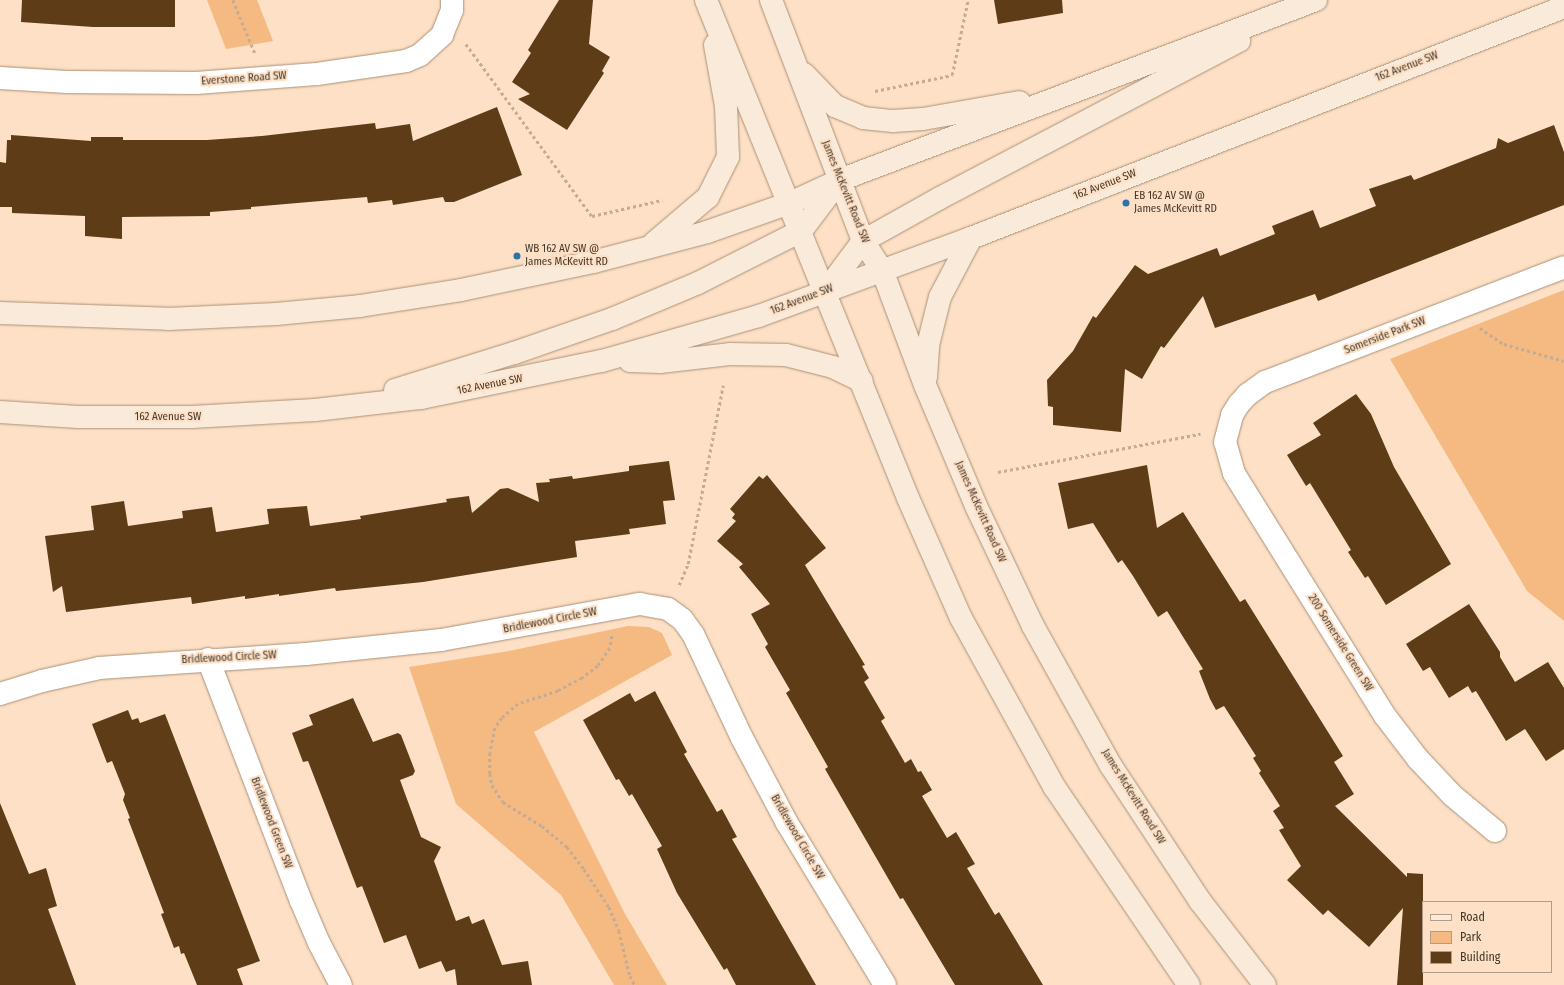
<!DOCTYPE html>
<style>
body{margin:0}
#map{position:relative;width:1564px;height:985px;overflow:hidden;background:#fde0c5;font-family:"Fira Sans Condensed",sans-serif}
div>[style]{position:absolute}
.green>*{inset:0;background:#f4ba81}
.building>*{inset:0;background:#5e3c17}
.path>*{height:2.5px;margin-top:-1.25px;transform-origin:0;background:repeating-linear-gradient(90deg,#c3ab95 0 3px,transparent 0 6px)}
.roads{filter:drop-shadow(0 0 1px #aa9077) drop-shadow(0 0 1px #aa9077)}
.street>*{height:22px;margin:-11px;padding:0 11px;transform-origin:11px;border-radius:11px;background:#fff}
.secondary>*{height:22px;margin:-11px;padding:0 11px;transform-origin:11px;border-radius:11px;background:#faeada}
.dots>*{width:11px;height:11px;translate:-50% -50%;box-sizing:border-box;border:2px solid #fde0c5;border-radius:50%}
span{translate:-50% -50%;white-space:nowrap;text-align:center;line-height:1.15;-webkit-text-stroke:4px #fde0c5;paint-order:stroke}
.street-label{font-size:11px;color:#42372c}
.poi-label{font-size:11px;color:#42372c}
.left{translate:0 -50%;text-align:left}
.legend{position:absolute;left:1422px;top:901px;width:130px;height:72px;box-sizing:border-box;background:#fde0c5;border:1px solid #b29c88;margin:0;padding:5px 7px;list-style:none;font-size:12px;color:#42372c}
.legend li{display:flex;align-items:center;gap:8px;height:20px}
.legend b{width:20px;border:1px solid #b29c88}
</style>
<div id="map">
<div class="green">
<i style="clip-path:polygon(207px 0,257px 0,273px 41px,226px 49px)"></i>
<i style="clip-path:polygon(1564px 290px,1564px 621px,1527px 591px,1390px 359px)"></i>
<i style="clip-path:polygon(628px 626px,649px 627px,662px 633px,672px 655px,534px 732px,625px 914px,667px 985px,614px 985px,561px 895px,456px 804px,409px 667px,509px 651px)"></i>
</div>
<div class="building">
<i style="clip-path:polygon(22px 0,175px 0,175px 27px,93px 27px,21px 22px)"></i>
<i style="clip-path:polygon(559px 0,593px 0,589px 44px,610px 57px,602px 71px,604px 73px,567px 130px,518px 99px,530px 94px,512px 82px,531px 53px,528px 50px)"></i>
<i style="clip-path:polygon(994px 0,1062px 0,1063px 13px,998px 24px)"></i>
<i style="clip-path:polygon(497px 107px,522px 175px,454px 202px,445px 202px,443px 197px,393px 205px,392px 200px,368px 203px,367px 197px,251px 207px,251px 209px,210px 212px,210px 216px,122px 217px,122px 239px,85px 236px,85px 216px,12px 213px,12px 207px,0 207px,0 162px,6px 163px,7px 140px,11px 140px,11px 135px,91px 141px,91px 137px,123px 137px,123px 140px,207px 140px,262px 136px,375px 123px,376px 129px,410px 124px,413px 141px)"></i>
<i style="clip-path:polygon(1554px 125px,1564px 152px,1564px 205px,1318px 301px,1315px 294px,1215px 328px,1203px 296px,1164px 348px,1161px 346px,1142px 379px,1125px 369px,1121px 432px,1053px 425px,1053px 407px,1048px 406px,1047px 380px,1073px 351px,1093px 316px,1096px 318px,1135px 265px,1148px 274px,1217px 248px,1220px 256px,1275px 234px,1272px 226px,1313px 210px,1320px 228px,1376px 206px,1369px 189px,1411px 175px,1414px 180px,1496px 148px,1498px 138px,1508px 143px)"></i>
<i style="clip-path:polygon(1356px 394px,1371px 414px,1394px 467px,1451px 564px,1386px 605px,1368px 576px,1365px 578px,1348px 552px,1351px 550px,1310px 483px,1306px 486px,1287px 455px,1321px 435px,1313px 423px)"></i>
<i style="clip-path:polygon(669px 461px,675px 500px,663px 501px,666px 524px,629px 529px,630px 534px,575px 541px,577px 557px,423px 582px,336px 591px,335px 588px,279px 596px,279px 594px,245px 599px,245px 596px,192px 604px,191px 597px,66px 612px,62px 586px,53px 592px,45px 536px,94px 530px,91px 506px,124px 501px,128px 526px,183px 518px,182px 511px,212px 507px,216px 532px,269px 524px,267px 509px,307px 506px,310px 526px,361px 519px,360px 516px,447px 502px,446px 499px,469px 496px,472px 513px,500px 489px,508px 488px,539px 502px,536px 483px,550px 482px,549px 479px,572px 476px,573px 479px,629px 471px,629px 466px)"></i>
<i style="clip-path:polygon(1147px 465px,1157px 528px,1183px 512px,1240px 602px,1245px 599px,1343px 756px,1334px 762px,1354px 794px,1335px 806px,1407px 877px,1407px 873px,1423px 874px,1423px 985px,1397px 985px,1403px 908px,1369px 947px,1328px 910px,1323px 915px,1287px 880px,1301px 866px,1279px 830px,1284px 828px,1273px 811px,1280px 806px,1259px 773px,1261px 771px,1253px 758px,1256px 756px,1224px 706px,1216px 710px,1210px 699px,1199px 671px,1203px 669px,1167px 611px,1158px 617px,1133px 576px,1122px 560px,1118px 563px,1093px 523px,1068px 529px,1058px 483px)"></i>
<i style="clip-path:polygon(767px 475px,826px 548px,805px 565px,865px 665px,862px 666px,869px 678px,864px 682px,885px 718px,881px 721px,905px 763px,911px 759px,918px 772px,921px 771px,932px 790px,922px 796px,947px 838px,956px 832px,975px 864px,967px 868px,995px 915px,999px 912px,1043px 985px,955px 985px,903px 898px,900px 899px,825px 769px,828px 767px,786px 693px,790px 690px,765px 647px,768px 644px,751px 614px,770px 604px,739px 567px,743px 564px,717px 541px,736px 521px,732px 518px,735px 514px,730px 509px,759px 476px,763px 479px)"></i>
<i style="clip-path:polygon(1469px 604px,1500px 652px,1500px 657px,1515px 682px,1548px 662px,1564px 688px,1564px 749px,1546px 761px,1525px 729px,1506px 741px,1476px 691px,1472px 693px,1468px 686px,1449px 698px,1430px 667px,1423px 671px,1406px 644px)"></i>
<i style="clip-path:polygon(655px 691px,687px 752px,684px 754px,717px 812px,722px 809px,737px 837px,732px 839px,816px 985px,736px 985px,727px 968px,724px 970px,677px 893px,657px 849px,662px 846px,632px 794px,629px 796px,619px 779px,616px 780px,583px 720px,630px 693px,635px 702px)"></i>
<i style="clip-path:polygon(353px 698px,373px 742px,398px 733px,401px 735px,415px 771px,413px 775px,400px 780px,421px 837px,441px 847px,434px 861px,456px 921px,469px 916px,472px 924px,484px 919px,502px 965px,528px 961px,532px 985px,457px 985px,455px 969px,446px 972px,441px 961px,419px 969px,406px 935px,384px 943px,362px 886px,357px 888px,308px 761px,303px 762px,292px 733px,313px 725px,309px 715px)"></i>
<i style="clip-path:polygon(128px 710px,132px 720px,138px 718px,140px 723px,165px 714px,260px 961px,237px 969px,243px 985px,197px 985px,184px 953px,181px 954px,179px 946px,174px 948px,161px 914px,164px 913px,128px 819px,130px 818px,123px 800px,125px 794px,112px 761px,107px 763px,92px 724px)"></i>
<i style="clip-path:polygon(0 803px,29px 874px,46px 868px,57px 906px,48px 909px,76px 985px,0 985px)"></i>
</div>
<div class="path">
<i style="left:233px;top:0;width:57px;rotate:67.5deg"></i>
<i style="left:466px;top:44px;width:213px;rotate:53.8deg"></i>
<i style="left:592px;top:216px;width:72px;rotate:-12.9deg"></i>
<i style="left:875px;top:91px;width:79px;rotate:-11.7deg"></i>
<i style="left:952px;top:75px;width:77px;rotate:-78deg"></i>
<i style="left:1480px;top:328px;width:29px;rotate:34deg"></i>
<i style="left:1504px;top:344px;width:62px;rotate:15.8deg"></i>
<i style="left:998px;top:472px;width:206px;rotate:-10.7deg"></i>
<i style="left:679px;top:585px;width:23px;rotate:-67deg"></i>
<i style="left:688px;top:564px;width:182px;rotate:-78.9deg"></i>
<i style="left:612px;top:636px;width:12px;rotate:99deg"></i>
<i style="left:610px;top:648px;width:22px;rotate:124deg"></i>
<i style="left:598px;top:666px;width:20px;rotate:143deg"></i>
<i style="left:582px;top:678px;width:27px;rotate:152deg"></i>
<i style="left:558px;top:691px;width:42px;rotate:162deg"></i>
<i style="left:518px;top:704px;width:21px;rotate:139deg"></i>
<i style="left:502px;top:718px;width:12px;rotate:125deg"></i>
<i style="left:495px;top:728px;width:25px;rotate:101deg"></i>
<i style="left:490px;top:753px;width:21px;rotate:90deg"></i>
<i style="left:490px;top:774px;width:11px;rotate:80deg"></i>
<i style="left:492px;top:785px;width:20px;rotate:57deg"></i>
<i style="left:503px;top:802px;width:46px;rotate:31.6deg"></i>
<i style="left:542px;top:826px;width:33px;rotate:40deg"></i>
<i style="left:567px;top:847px;width:28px;rotate:52deg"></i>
<i style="left:584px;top:869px;width:45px;rotate:56.7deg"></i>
<i style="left:609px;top:907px;width:26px;rotate:67deg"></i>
<i style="left:619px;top:931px;width:46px;rotate:76.3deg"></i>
<i style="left:630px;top:976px;width:10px;rotate:61deg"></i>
</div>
<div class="roads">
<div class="street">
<i style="left:0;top:78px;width:67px;rotate:3.4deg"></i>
<i style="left:67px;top:82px;width:129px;rotate:0.4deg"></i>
<i style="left:196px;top:83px;width:121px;rotate:-4.3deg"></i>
<i style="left:317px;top:74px;width:90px;rotate:-8.3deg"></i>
<i style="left:406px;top:61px;width:15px;rotate:-23deg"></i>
<i style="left:420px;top:55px;width:30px;rotate:-42deg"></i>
<i style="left:442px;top:35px;width:27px;rotate:-68deg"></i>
<i style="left:452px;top:10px;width:10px;rotate:-90deg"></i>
<i style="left:208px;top:659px;width:259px;rotate:69deg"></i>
<i style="left:301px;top:901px;width:46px;rotate:66.8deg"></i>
<i style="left:319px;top:943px;width:47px;rotate:62.4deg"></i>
<i style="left:0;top:694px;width:44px;rotate:-17.2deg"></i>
<i style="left:42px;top:681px;width:58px;rotate:-12.8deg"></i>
<i style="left:99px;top:668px;width:207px;rotate:-3.9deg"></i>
<i style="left:306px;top:654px;width:136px;rotate:-5.9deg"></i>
<i style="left:441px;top:640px;width:202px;rotate:-10.3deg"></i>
<i style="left:640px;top:604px;width:28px;rotate:10deg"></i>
<i style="left:668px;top:609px;width:17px;rotate:36deg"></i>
<i style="left:682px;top:619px;width:19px;rotate:54deg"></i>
<i style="left:693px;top:634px;width:115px;rotate:64.8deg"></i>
<i style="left:742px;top:738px;width:96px;rotate:62.1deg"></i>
<i style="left:787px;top:823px;width:189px;rotate:58.8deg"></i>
<i style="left:1495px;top:831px;width:56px;rotate:-140.1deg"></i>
<i style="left:1452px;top:795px;width:50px;rotate:-133.4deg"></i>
<i style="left:1418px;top:759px;width:54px;rotate:-127.5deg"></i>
<i style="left:1385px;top:716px;width:286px;rotate:-121.9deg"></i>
<i style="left:1234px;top:473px;width:32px;rotate:-106deg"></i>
<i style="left:1225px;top:442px;width:28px;rotate:-75deg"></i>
<i style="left:1232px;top:415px;width:13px;rotate:-58deg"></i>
<i style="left:1239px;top:404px;width:12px;rotate:-48deg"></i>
<i style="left:1247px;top:395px;width:22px;rotate:-36deg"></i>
<i style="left:1265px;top:382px;width:320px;rotate:-21deg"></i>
</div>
<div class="secondary">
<i style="left:706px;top:0;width:537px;rotate:67.92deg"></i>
<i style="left:908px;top:498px;width:131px;rotate:66.2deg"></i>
<i style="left:961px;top:618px;width:194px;rotate:61.1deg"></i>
<i style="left:1055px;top:788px;width:238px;rotate:55.8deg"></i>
<i style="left:771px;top:0;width:258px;rotate:69.1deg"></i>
<i style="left:863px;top:241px;width:35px;rotate:57deg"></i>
<i style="left:882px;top:270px;width:123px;rotate:69.5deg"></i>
<i style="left:925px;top:385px;width:131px;rotate:67.1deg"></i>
<i style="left:976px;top:506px;width:133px;rotate:64.6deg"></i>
<i style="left:1033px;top:626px;width:160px;rotate:60.9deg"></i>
<i style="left:1111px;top:766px;width:162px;rotate:56.6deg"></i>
<i style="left:1200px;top:901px;width:106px;rotate:52.3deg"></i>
<i style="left:804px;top:74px;width:45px;rotate:45.9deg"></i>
<i style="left:835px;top:106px;width:30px;rotate:23deg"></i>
<i style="left:863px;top:118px;width:30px;rotate:6deg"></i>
<i style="left:893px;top:121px;width:30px;rotate:-4deg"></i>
<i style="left:923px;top:119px;width:98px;rotate:-9.9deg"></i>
<i style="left:654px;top:243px;width:71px;rotate:-40.4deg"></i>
<i style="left:708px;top:197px;width:45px;rotate:-63.4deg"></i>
<i style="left:728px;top:157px;width:51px;rotate:-92.2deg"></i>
<i style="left:726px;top:106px;width:62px;rotate:-100.2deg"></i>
<i style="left:825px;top:292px;width:64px;rotate:-53.3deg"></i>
<i style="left:863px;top:241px;width:88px;rotate:-29.2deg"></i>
<i style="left:940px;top:198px;width:338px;rotate:-27.7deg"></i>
<i style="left:0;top:313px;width:168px;rotate:2deg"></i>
<i style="left:168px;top:319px;width:108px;rotate:-2.7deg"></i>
<i style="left:276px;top:314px;width:84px;rotate:-5.4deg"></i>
<i style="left:360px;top:306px;width:102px;rotate:-9deg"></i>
<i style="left:461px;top:290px;width:135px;rotate:-12deg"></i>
<i style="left:593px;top:262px;width:118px;rotate:-14.7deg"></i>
<i style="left:707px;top:232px;width:88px;rotate:-19.3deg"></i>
<i style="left:790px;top:203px;width:55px;rotate:-24.7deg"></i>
<i style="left:840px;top:180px;width:509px;rotate:-20.71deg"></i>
<i style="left:630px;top:361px;width:30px;rotate:2deg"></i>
<i style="left:660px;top:362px;width:70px;rotate:-6.5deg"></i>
<i style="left:730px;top:354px;width:56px;rotate:1deg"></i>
<i style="left:786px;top:355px;width:49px;rotate:14.3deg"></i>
<i style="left:833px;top:367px;width:32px;rotate:26deg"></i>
<i style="left:926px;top:377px;width:32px;rotate:-86deg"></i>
<i style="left:928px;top:345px;width:49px;rotate:-76deg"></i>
<i style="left:940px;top:297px;width:67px;rotate:-62.3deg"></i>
<i style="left:395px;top:390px;width:125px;rotate:-17.3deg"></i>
<i style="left:514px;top:353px;width:104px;rotate:-19.1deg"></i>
<i style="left:612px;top:319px;width:93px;rotate:-22.7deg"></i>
<i style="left:698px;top:283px;width:115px;rotate:-26.8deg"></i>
<i style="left:801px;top:231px;width:61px;rotate:-52.9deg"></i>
<i style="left:0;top:412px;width:78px;rotate:3.7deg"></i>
<i style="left:78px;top:417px;width:114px"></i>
<i style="left:192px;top:417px;width:123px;rotate:-3.3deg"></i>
<i style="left:315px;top:410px;width:107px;rotate:-6.5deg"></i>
<i style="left:421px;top:398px;width:185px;rotate:-11.6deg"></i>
<i style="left:602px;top:361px;width:163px;rotate:-16deg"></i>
<i style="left:759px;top:316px;width:226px;rotate:-20.2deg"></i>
<i style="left:971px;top:238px;width:636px;rotate:-21.28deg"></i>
</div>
</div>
<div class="dots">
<i style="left:1126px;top:203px;background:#2a73a7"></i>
<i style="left:517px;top:256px;background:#2a73a7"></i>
</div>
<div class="street-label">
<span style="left:1407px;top:67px;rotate:-21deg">162 Avenue SW</span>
<span style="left:244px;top:79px;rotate:-4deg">Everstone Road SW</span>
<span style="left:1105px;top:185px;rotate:-21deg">162 Avenue SW</span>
<span style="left:845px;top:192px;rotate:68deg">James McKevitt Road SW</span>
<span style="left:802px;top:300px;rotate:-21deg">162 Avenue SW</span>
<span style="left:1385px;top:336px;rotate:-21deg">Somerside Park SW</span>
<span style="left:490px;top:385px;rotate:-11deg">162 Avenue SW</span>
<span style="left:168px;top:417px">162 Avenue SW</span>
<span style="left:980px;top:512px;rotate:66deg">James McKevitt Road SW</span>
<span style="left:550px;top:621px;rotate:-11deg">Bridlewood Circle SW</span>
<span style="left:1340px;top:643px;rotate:58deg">200 Somerside Green SW</span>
<span style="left:229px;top:658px;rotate:-3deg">Bridlewood Circle SW</span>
<span style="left:1133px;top:797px;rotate:58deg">James McKevitt Road SW</span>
<span style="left:271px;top:823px;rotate:69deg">Bridlewood Green SW</span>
<span style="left:797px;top:837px;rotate:60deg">Bridlewood Circle SW</span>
</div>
<div class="poi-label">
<span class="left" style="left:1134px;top:203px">EB 162 AV SW @<br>James McKevitt RD</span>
<span class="left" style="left:525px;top:256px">WB 162 AV SW @<br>James McKevitt RD</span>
</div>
<ul class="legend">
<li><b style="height:5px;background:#faeada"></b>Road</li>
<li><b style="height:11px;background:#f4ba81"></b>Park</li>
<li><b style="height:11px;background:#5e3c17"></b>Building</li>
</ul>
</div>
